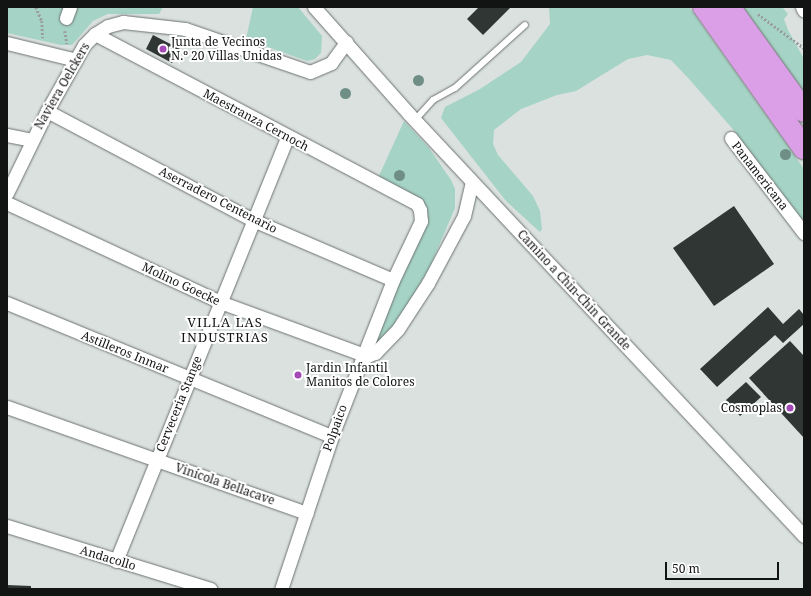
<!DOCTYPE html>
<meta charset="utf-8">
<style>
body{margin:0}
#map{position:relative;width:811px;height:596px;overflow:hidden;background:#dae1df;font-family:"Noto Serif",serif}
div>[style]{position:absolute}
.green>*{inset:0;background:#a5d3c5}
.building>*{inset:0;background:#303634}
.path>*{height:2.5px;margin-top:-1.25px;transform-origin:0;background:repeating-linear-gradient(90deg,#999e9c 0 2px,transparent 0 4px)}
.roads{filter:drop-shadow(0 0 1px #6c7270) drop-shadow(0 0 1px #6c7270)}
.service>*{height:6px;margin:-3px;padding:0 3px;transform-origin:3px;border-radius:3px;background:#fff}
.minor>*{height:13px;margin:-6.5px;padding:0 6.5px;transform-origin:6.5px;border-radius:6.5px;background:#fff}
.trunk>*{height:22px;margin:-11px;padding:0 11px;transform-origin:11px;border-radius:11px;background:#da9fe7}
.trees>*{width:11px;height:11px;margin:-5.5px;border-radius:50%;background:#6e8e86}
.dots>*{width:11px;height:11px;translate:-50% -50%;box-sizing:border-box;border:2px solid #fff;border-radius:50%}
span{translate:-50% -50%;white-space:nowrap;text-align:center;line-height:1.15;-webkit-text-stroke:4px #fff;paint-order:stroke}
.poi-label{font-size:12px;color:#121413}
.left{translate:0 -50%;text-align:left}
.right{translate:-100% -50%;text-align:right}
.street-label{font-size:12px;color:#121413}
.neighbourhood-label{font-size:13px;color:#121413;letter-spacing:1px}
.frame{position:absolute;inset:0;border:8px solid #121413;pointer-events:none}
.scale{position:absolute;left:665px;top:562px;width:114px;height:18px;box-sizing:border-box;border:2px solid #121413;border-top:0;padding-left:5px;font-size:12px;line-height:14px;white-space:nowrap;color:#121413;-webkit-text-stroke:3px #fff;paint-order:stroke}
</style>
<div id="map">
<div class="green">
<i style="clip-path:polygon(7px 7px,163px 7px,159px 14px,108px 14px,93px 21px,72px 45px,61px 45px,7px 33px)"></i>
<i style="clip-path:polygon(253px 7px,298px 7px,322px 36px,321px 53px,315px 59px,307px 61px,246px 39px)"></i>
<i style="clip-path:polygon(549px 7px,689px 7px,804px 169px,804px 222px,731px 127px,689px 79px,671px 60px,647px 55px,628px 59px,576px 91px,557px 95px,521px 109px,494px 130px,493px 144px,498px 155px,533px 196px,540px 211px,542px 229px,540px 232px,531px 224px,506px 201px,441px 118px,445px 107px,480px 89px,521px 62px,550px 24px)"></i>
<i style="clip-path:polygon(743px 7px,782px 7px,788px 14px,784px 19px,788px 30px,804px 59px,804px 92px)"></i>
<i style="clip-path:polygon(404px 121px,429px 148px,451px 180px,455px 189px,455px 208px,429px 269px,396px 324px,374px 346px,425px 214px,378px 178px)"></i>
</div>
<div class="building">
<i style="clip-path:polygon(479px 7px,511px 7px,483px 35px,467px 19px)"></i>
<i style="clip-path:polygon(153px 35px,180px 49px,172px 63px,146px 49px)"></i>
<i style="clip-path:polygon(734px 206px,774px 264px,714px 306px,673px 248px)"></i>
<i style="clip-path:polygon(768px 307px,783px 324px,799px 309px,804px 315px,804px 324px,783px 343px,775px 335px,717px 387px,700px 369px)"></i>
<i style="clip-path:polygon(790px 341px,804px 356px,804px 438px,749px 378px)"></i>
<i style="clip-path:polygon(746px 382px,761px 397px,740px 416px,726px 400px)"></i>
<i style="clip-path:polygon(7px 585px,31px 586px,31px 589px,7px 589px)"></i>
</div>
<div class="path">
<i style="left:36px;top:7px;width:15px;rotate:67deg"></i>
<i style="left:42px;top:21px;width:17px;rotate:87deg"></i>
<i style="left:758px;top:14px;width:57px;rotate:36.5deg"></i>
<i style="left:65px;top:31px;width:13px;rotate:81deg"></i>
</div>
<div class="roads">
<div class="service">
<i style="left:415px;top:120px;width:27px;rotate:-48deg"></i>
<i style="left:433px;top:100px;width:25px;rotate:-29deg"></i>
<i style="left:455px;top:88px;width:94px;rotate:-42deg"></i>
</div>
<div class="minor">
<i style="left:314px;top:7px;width:143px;rotate:48.4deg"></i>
<i style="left:409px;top:114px;width:578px;rotate:46.89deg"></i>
<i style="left:802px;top:7px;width:4px;rotate:63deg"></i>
<i style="left:66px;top:18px;width:12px;rotate:-70deg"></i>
<i style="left:95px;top:34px;width:364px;rotate:27.8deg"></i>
<i style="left:417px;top:204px;width:7px;rotate:63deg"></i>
<i style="left:420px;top:210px;width:11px;rotate:85deg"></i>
<i style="left:421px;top:221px;width:65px;rotate:115.4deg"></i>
<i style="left:393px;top:280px;width:168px;rotate:111.4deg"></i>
<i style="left:332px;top:436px;width:161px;rotate:108.4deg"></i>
<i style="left:7px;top:43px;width:71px;rotate:13.8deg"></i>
<i style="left:47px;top:111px;width:233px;rotate:27.9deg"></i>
<i style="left:253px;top:220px;width:152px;rotate:23.2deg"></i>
<i style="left:7px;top:135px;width:25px;rotate:11deg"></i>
<i style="left:731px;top:138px;width:120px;rotate:52.5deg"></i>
<i style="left:7px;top:193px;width:91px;rotate:-64deg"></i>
<i style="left:47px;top:111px;width:76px;rotate:-60.7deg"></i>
<i style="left:84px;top:45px;width:16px;rotate:-45deg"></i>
<i style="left:95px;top:34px;width:15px;rotate:-32deg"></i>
<i style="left:108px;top:26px;width:16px;rotate:-15deg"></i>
<i style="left:123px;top:22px;width:62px;rotate:6.4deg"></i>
<i style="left:185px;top:29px;width:132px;rotate:19deg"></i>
<i style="left:310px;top:72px;width:23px;rotate:-23deg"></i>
<i style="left:331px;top:63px;width:26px;rotate:-54deg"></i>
<i style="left:7px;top:203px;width:235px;rotate:24.9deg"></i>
<i style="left:220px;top:302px;width:157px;rotate:20.2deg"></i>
<i style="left:367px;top:356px;width:9px;rotate:-21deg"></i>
<i style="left:375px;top:353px;width:33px;rotate:-46deg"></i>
<i style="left:398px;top:329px;width:55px;rotate:-56.9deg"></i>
<i style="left:428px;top:283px;width:76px;rotate:-61.8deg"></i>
<i style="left:464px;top:216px;width:35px;rotate:-77deg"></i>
<i style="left:7px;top:303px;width:351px;rotate:22.3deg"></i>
<i style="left:7px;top:407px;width:318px;rotate:19.5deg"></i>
<i style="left:7px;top:526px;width:213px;rotate:17.2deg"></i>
<i style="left:116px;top:561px;width:457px;rotate:-68deg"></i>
</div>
<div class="trunk">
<i style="left:704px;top:7px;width:173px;rotate:54.7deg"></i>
<i style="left:729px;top:7px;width:128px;rotate:54.2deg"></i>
</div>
</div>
<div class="trees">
<i style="left:418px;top:80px"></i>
<i style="left:345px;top:93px"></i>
<i style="left:785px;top:154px"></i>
<i style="left:399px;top:175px"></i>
</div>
<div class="dots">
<i style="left:163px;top:49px;background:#a249b6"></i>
<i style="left:298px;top:375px;background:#a249b6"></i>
<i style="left:790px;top:408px;background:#a249b6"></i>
</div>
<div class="poi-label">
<span class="left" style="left:171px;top:49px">Junta de Vecinos<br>N.º 20 Villas Unidas</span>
<span class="left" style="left:306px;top:375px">Jardin Infantil<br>Manitos de Colores</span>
<span class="right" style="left:782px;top:408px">Cosmoplas</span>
</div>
<div class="street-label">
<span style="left:62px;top:86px;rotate:-60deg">Naviera Oelckers</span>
<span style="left:256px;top:120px;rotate:28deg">Maestranza Cernoch</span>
<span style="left:760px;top:176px;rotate:52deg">Panamericana</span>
<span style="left:218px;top:200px;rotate:27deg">Aserradero Centenario</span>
<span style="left:181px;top:284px;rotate:25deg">Molino Goecke</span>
<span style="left:574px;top:290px;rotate:47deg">Camino a Chin-Chin Grande</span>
<span style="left:125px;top:352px;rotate:22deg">Astilleros Inmar</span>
<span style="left:179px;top:404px;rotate:-68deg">Cerveceria Stange</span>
<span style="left:335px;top:428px;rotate:-70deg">Polpaico</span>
<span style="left:225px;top:484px;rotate:19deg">Vinícola Bellacave</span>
<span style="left:108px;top:558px;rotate:17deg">Andacollo</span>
</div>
<div class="neighbourhood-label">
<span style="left:225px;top:330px">VILLA LAS<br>INDUSTRIAS</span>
</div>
<div class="frame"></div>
<div class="scale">50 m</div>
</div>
